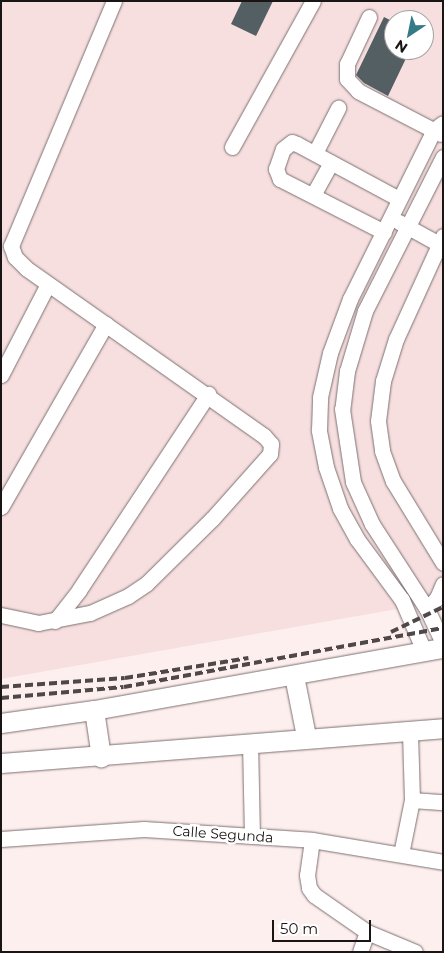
<!DOCTYPE html>
<style>
body{margin:0}
#map{position:relative;width:444px;height:953px;overflow:hidden;background:#feefef;font-family:Montserrat,sans-serif}
div>[style]{position:absolute}
.built>*{inset:0;background:#f7dfe0}
.building>*{inset:0;background:#535f62}
.roads{filter:drop-shadow(0 0 1px #7d7070) drop-shadow(0 0 1px #7d7070)}
.minor>*{height:15px;margin:-7.5px;padding:0 7.5px;transform-origin:7.5px;border-radius:7.5px;background:#fff}
.major>*{height:19px;margin:-9.5px;padding:0 9.5px;transform-origin:9.5px;border-radius:9.5px;background:#fff}
.rail>*{height:4px;margin-top:-2px;transform-origin:0;background:repeating-linear-gradient(90deg,#504848 0 8px,transparent 0 12px)}
span{translate:-50% -50%;white-space:nowrap;text-align:center;line-height:1.15;-webkit-text-stroke:5px #fff;paint-order:stroke}
.street-label{font-size:14px;color:#1a1515}
.frame{position:absolute;inset:0;border:2px solid #1a1515;pointer-events:none}
.north{position:absolute;left:384px;top:10px;width:50px;height:50px;box-sizing:border-box;background:#fff;border:1px solid #a3a1a1;border-radius:50%;rotate:214deg;font-size:14px;font-weight:700;line-height:20px;text-align:center;color:#1a1515}
.north::after{content:'';display:block;margin:auto;width:18px;height:22px;background:#357b87;clip-path:polygon(50% 0,100% 100%,50% 72%,0 100%)}
.scale{position:absolute;left:272px;top:920px;width:99px;height:22px;box-sizing:border-box;border:2px solid #1a1515;border-top:0;padding-left:6px;font-size:15px;line-height:18px;white-space:nowrap;color:#1a1515;-webkit-text-stroke:4px #fff;paint-order:stroke}
</style>
<div id="map">
<div class="built">
<i style="clip-path:polygon(evenodd,1px 1px,443px 1px,443px 601px,1px 679px,1px 1px,394px 20px,424px 20px,424px 50px,394px 50px,394px 20px)"></i>
</div>
<div class="building">
<i style="clip-path:polygon(242px 1px,273px 1px,256px 36px,231px 24px)"></i>
<i style="clip-path:polygon(384px 17px,394px 22px,394px 50px,410px 50px,388px 96px,364px 83px,356px 75px)"></i>
</div>
<div class="roads">
<div class="minor">
<i style="left:369px;top:17px;width:52px;rotate:115.1deg"></i>
<i style="left:347px;top:64px;width:15px;rotate:90deg"></i>
<i style="left:347px;top:79px;width:16px;rotate:47deg"></i>
<i style="left:358px;top:91px;width:93px;rotate:27.4deg"></i>
<i style="left:232px;top:147px;width:167px;rotate:-61deg"></i>
<i style="left:315px;top:153px;width:51px;rotate:-62.9deg"></i>
<i style="left:443px;top:157px;width:173px;rotate:116.9deg"></i>
<i style="left:365px;top:311px;width:63px;rotate:106.7deg"></i>
<i style="left:347px;top:371px;width:38px;rotate:97deg"></i>
<i style="left:342px;top:409px;width:74px;rotate:81.4deg"></i>
<i style="left:353px;top:482px;width:46px;rotate:65.7deg"></i>
<i style="left:372px;top:524px;width:101px;rotate:57.1deg"></i>
<i style="left:427px;top:609px;width:38px;rotate:65deg"></i>
<i style="left:313px;top:195px;width:37px;rotate:-61deg"></i>
<i style="left:399px;top:222px;width:46px;rotate:28.8deg"></i>
<i style="left:384px;top:232px;width:117px;rotate:-153deg"></i>
<i style="left:280px;top:179px;width:11px;rotate:-112deg"></i>
<i style="left:276px;top:169px;width:21px;rotate:-71deg"></i>
<i style="left:283px;top:149px;width:11px;rotate:-38deg"></i>
<i style="left:292px;top:142px;width:5px;rotate:22deg"></i>
<i style="left:297px;top:144px;width:116px;rotate:28.3deg"></i>
<i style="left:443px;top:236px;width:113px;rotate:114.5deg"></i>
<i style="left:396px;top:339px;width:44px;rotate:107.2deg"></i>
<i style="left:383px;top:381px;width:40px;rotate:97.1deg"></i>
<i style="left:378px;top:421px;width:30px;rotate:82deg"></i>
<i style="left:382px;top:451px;width:32px;rotate:70deg"></i>
<i style="left:393px;top:481px;width:96px;rotate:58.6deg"></i>
<i style="left:1px;top:375px;width:102px;rotate:-62.7deg"></i>
<i style="left:1px;top:507px;width:211px;rotate:-60.2deg"></i>
<i style="left:427px;top:609px;width:15px;rotate:-48deg"></i>
<i style="left:437px;top:598px;width:15px;rotate:-67deg"></i>
<i style="left:1px;top:615px;width:38px;rotate:12deg"></i>
<i style="left:38px;top:623px;width:53px;rotate:-10.9deg"></i>
<i style="left:90px;top:613px;width:42px;rotate:-24.1deg"></i>
<i style="left:128px;top:596px;width:22px;rotate:-34deg"></i>
<i style="left:146px;top:584px;width:93px;rotate:-44.6deg"></i>
<i style="left:212px;top:519px;width:87px;rotate:-48.3deg"></i>
<i style="left:270px;top:454px;width:10px;rotate:-84deg"></i>
<i style="left:271px;top:444px;width:11px;rotate:-131deg"></i>
<i style="left:264px;top:436px;width:291px;rotate:-144.8deg"></i>
<i style="left:26px;top:268px;width:16px;rotate:-135deg"></i>
<i style="left:15px;top:257px;width:12px;rotate:-110deg"></i>
<i style="left:11px;top:246px;width:266px;rotate:-67.2deg"></i>
<i style="left:55px;top:621px;width:39px;rotate:-52deg"></i>
<i style="left:79px;top:590px;width:235px;rotate:-56.6deg"></i>
<i style="left:424px;top:651px;width:56px;rotate:-113.3deg"></i>
<i style="left:402px;top:600px;width:76px;rotate:-126.4deg"></i>
<i style="left:357px;top:539px;width:35px;rotate:-119deg"></i>
<i style="left:340px;top:508px;width:43px;rotate:-108.9deg"></i>
<i style="left:326px;top:467px;width:38px;rotate:-101deg"></i>
<i style="left:319px;top:430px;width:33px;rotate:-88deg"></i>
<i style="left:320px;top:397px;width:45px;rotate:-77.2deg"></i>
<i style="left:330px;top:353px;width:58px;rotate:-69.7deg"></i>
<i style="left:350px;top:299px;width:189px;rotate:-63.6deg"></i>
<i style="left:434px;top:130px;width:11px;rotate:-38deg"></i>
<i style="left:250px;top:742px;width:94px;rotate:88.8deg"></i>
<i style="left:412px;top:800px;width:31px;rotate:4deg"></i>
<i style="left:1px;top:839px;width:143px;rotate:-4deg"></i>
<i style="left:144px;top:829px;width:168px;rotate:3.7deg"></i>
<i style="left:312px;top:840px;width:133px;rotate:9.5deg"></i>
<i style="left:312px;top:840px;width:35px;rotate:98deg"></i>
<i style="left:307px;top:875px;width:13px;rotate:81deg"></i>
<i style="left:309px;top:888px;width:9px;rotate:54deg"></i>
<i style="left:314px;top:895px;width:65px;rotate:34.9deg"></i>
<i style="left:367px;top:932px;width:52px;rotate:22.6deg"></i>
<i style="left:401px;top:854px;width:55px;rotate:-78.5deg"></i>
<i style="left:412px;top:800px;width:69px;rotate:-91.7deg"></i>
<i style="left:360px;top:952px;width:21px;rotate:-71deg"></i>
</div>
<div class="major">
<i style="left:294px;top:676px;width:61px;rotate:78.7deg"></i>
<i style="left:94px;top:710px;width:48px;rotate:81.5deg"></i>
<i style="left:1px;top:723px;width:94px;rotate:-8deg"></i>
<i style="left:94px;top:710px;width:354px;rotate:-10.1deg"></i>
<i style="left:1px;top:763px;width:443px;rotate:-4.5deg"></i>
</div>
</div>
<div class="rail">
<i style="left:391px;top:632px;width:58px;rotate:-25.7deg"></i>
<i style="left:1px;top:687px;width:124px;rotate:-4.2deg"></i>
<i style="left:125px;top:678px;width:125px;rotate:-9.2deg"></i>
<i style="left:1px;top:698px;width:123px;rotate:-5.1deg"></i>
<i style="left:124px;top:687px;width:324px;rotate:-10.5deg"></i>
</div>
<div class="street-label">
<span style="left:223px;top:834px;rotate:4deg">Calle Segunda</span>
</div>
<div class="frame"></div>
<div class="north">N</div>
<div class="scale">50 m</div>
</div>
